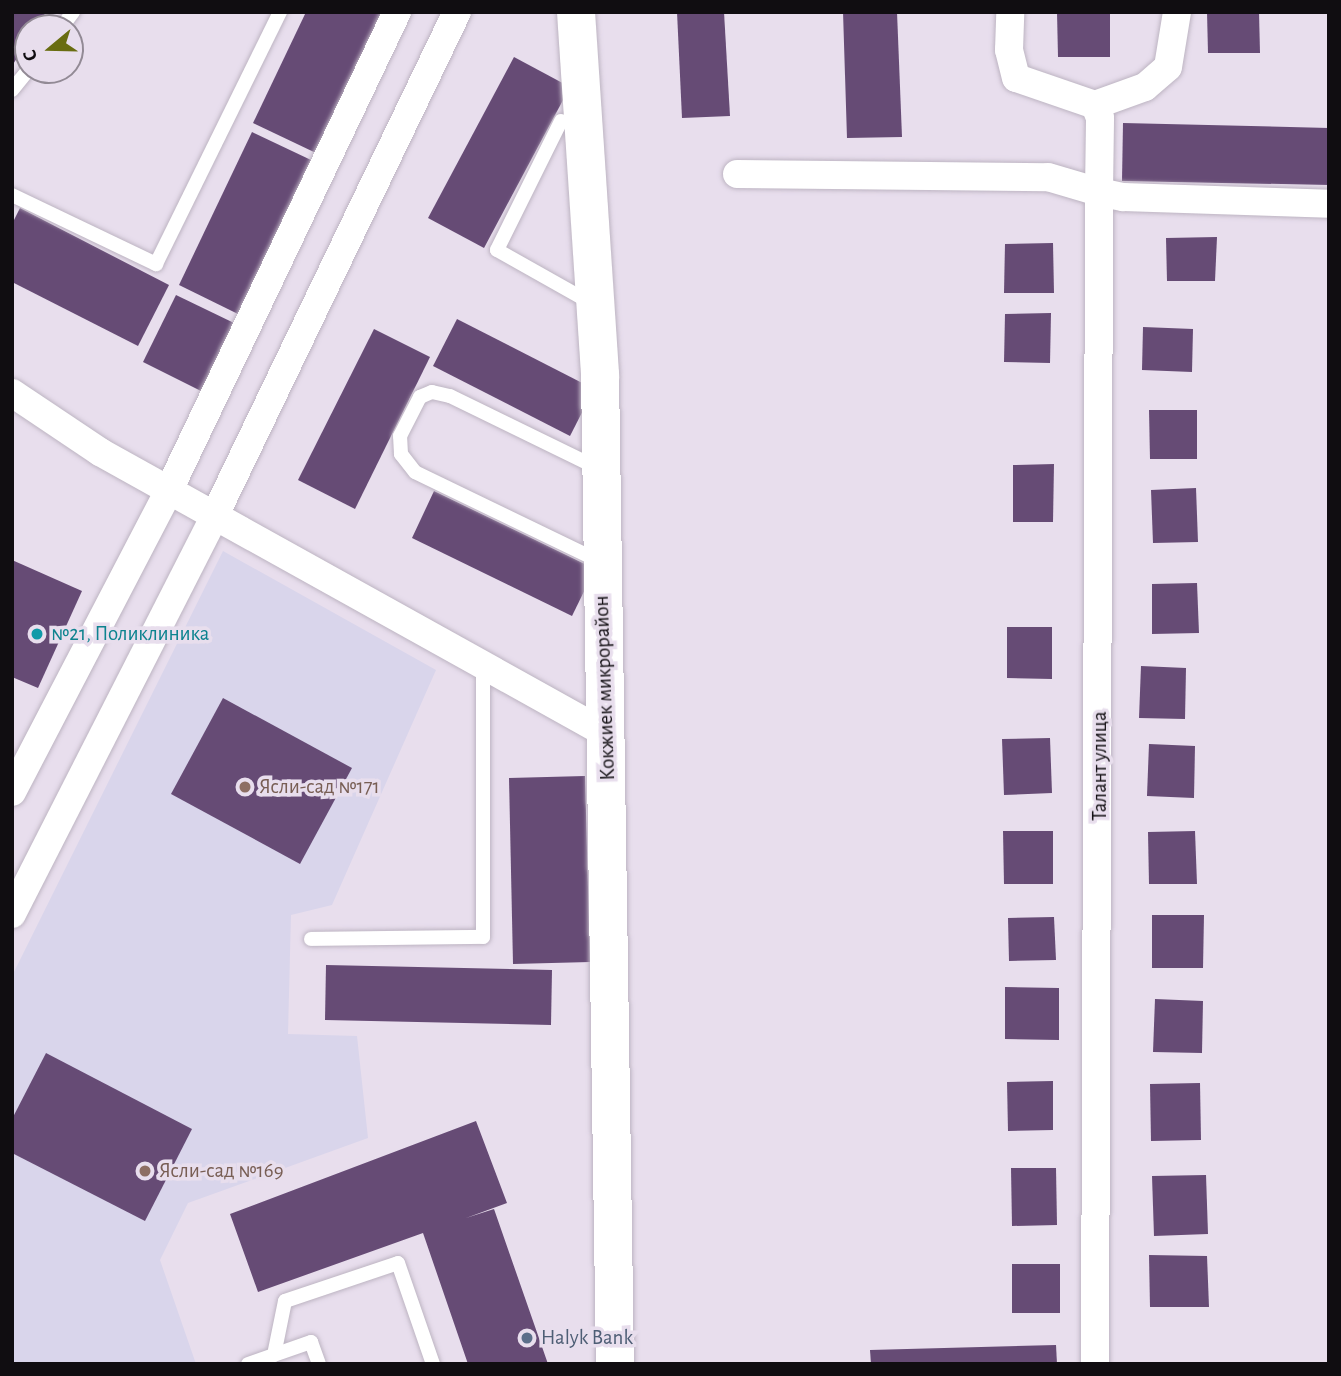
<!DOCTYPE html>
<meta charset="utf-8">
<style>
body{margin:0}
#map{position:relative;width:1341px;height:1376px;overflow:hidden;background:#e8deed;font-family:"Alegreya Sans",sans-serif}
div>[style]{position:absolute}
.education>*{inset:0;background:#d9d5eb}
.building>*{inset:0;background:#664b75}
.roads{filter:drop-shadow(0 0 2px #bdb4c2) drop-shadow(0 0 2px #bdb4c2)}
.lane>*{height:14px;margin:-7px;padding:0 7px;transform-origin:7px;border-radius:7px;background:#fff}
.street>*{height:28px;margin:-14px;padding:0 14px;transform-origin:14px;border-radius:14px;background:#fff}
.secondary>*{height:38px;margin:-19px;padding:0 19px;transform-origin:19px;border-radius:19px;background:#fff}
.dots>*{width:19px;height:19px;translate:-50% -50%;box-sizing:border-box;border:4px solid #e8deed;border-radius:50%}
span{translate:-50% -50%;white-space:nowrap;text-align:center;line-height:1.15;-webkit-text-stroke:7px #e8deed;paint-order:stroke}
.culture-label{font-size:21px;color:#0d838f}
.left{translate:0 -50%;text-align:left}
.street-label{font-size:21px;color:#100d11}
.education-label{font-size:21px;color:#785e54}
.service-label{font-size:21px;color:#4e5e75}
.frame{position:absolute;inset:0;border:14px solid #100d11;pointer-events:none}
.north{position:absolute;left:14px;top:14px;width:70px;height:70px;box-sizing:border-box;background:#e8deed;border:2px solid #928a95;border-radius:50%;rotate:251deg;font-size:19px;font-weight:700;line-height:28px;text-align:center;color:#100d11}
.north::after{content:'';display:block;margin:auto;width:24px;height:32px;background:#696d11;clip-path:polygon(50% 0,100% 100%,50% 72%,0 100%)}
</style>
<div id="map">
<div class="education">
<i style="clip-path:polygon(223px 551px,436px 670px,332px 905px,291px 915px,288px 1034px,357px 1036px,368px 1138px,188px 1203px,160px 1260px,196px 1364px,12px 1364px,12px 976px)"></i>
</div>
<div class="building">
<i style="clip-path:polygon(12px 12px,46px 12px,36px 28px,28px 28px,28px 40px,12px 66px)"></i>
<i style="clip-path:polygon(306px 12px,382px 12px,316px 153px,253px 123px)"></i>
<i style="clip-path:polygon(677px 12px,724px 12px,730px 116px,682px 118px)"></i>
<i style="clip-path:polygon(843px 12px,897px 12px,902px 137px,847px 138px)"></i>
<i style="clip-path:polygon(1057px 12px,1110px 12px,1110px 57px,1058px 57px)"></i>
<i style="clip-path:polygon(1207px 12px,1259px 12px,1260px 53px,1208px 53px)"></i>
<i style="clip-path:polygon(514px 57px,570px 87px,484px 248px,428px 218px)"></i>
<i style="clip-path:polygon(1123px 123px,1329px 128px,1329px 185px,1122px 181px)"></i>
<i style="clip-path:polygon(252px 132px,311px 160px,238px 314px,179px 285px)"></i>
<i style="clip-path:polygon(20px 208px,169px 285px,138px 346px,12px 282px,12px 224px)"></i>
<i style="clip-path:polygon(1217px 237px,1215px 281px,1167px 281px,1166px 238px)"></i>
<i style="clip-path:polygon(1053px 243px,1054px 293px,1004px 293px,1005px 244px)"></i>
<i style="clip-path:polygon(176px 295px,234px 323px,201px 391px,143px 362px)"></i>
<i style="clip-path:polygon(1051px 313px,1050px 363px,1004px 362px,1005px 314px)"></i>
<i style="clip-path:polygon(457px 319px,594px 389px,570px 436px,433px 366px)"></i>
<i style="clip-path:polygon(1143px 327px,1193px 329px,1192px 372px,1142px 370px)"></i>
<i style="clip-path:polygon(374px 329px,430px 357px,355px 509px,298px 480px)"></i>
<i style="clip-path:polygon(1149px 410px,1197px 410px,1197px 459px,1150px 459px)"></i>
<i style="clip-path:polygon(1054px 464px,1053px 522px,1013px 522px,1013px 465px)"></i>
<i style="clip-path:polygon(1196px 488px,1198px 542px,1153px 543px,1151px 490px)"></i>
<i style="clip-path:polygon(434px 491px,595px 569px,572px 616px,412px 538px)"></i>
<i style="clip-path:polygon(12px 560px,82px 591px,38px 688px,12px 677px)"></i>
<i style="clip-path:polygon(1197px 583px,1199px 633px,1152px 634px,1152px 584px)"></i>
<i style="clip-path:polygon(1007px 627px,1052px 627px,1052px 679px,1007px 678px)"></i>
<i style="clip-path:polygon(1141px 666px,1186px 668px,1185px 719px,1139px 718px)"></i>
<i style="clip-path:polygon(223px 698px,352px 768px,300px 864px,171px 794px)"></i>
<i style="clip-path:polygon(1050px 738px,1052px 793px,1004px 795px,1002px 739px)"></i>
<i style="clip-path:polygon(1149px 744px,1195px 746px,1194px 798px,1147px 796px)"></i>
<i style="clip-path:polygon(585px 776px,590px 962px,513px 964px,509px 778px)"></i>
<i style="clip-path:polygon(1003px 831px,1053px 831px,1053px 884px,1004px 884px)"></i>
<i style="clip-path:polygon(1195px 831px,1197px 884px,1149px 884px,1148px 832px)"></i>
<i style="clip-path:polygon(1152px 915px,1204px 915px,1203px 968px,1152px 968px)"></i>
<i style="clip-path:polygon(1054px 917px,1056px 960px,1009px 961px,1008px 918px)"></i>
<i style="clip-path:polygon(326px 965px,552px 970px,551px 1025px,325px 1020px)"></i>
<i style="clip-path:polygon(1005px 987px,1059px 988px,1059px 1040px,1005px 1039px)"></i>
<i style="clip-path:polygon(1155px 999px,1203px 1001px,1202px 1053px,1153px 1052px)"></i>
<i style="clip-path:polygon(46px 1053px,192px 1129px,145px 1221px,12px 1153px,12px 1119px)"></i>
<i style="clip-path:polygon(1053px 1081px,1053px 1130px,1008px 1131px,1007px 1082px)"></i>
<i style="clip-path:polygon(1200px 1083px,1201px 1140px,1151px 1141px,1150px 1084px)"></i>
<i style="clip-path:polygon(476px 1121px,507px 1203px,466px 1218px,494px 1209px,548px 1364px,468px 1364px,423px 1233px,258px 1292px,230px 1214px)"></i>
<i style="clip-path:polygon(1011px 1168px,1056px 1168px,1057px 1225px,1012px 1226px)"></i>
<i style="clip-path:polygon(1206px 1175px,1208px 1234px,1154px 1236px,1152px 1176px)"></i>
<i style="clip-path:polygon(1149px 1255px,1207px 1256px,1209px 1307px,1150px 1307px)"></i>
<i style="clip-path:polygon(1012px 1264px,1060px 1264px,1060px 1313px,1012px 1313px)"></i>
<i style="clip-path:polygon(1056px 1345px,1057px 1364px,871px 1364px,870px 1350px)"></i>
</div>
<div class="roads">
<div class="lane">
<i style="left:61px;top:28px;width:20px;rotate:-53deg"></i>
<i style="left:12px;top:90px;width:26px;rotate:-51deg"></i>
<i style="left:561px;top:121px;width:144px;rotate:116.4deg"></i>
<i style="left:497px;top:250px;width:108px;rotate:29.4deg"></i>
<i style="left:12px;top:195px;width:160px;rotate:25.6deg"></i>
<i style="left:156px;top:264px;width:281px;rotate:-63.8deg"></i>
<i style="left:599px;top:561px;width:204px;rotate:-154.2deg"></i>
<i style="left:415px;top:472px;width:23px;rotate:-128deg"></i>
<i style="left:401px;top:454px;width:18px;rotate:-93deg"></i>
<i style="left:400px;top:436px;width:44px;rotate:-62.9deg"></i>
<i style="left:420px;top:397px;width:13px;rotate:-23deg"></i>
<i style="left:432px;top:392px;width:18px;rotate:13deg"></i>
<i style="left:450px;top:396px;width:167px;rotate:26deg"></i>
<i style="left:311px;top:939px;width:172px;rotate:-0.7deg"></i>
<i style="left:483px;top:937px;width:275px;rotate:-90deg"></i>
<i style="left:274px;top:1355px;width:55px;rotate:-78.5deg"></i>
<i style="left:285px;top:1301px;width:119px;rotate:-18.6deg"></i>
<i style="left:398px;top:1263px;width:107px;rotate:70.9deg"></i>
<i style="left:248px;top:1364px;width:67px;rotate:-19.2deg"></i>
<i style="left:311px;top:1342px;width:23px;rotate:70deg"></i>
</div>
<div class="street">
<i style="left:1095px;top:105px;width:53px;rotate:-19.8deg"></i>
<i style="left:1145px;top:87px;width:30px;rotate:-41deg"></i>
<i style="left:1168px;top:67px;width:56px;rotate:-80.7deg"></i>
<i style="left:737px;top:174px;width:311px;rotate:0.6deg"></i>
<i style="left:1048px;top:177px;width:53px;rotate:16.4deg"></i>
<i style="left:1099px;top:192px;width:74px;rotate:-89.2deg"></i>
<i style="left:1100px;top:118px;width:14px;rotate:-111deg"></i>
<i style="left:1095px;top:105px;width:83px;rotate:-161.1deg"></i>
<i style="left:1016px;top:78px;width:29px;rotate:-104deg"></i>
<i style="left:1009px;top:50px;width:38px;rotate:-88deg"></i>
<i style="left:12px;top:393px;width:106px;rotate:33.8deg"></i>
<i style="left:100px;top:452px;width:580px;rotate:29.08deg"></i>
<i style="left:12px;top:792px;width:340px;rotate:-62.5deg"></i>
<i style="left:169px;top:490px;width:530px;rotate:-64.5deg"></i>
<i style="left:12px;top:914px;width:448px;rotate:-63deg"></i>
<i style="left:215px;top:515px;width:558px;rotate:-64.31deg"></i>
<i style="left:1095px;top:1364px;width:1172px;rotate:-89.8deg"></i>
<i style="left:1099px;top:192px;width:25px;rotate:12deg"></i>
<i style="left:1123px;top:197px;width:206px;rotate:1.9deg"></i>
</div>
<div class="secondary">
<i style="left:576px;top:12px;width:364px;rotate:86.2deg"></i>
<i style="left:600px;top:375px;width:989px;rotate:89.13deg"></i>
</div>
</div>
<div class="dots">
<i style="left:37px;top:634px;background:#0f9aa8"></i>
<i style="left:245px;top:787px;background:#8d6e63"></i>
<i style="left:145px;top:1171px;background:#8d6e63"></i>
<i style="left:527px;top:1338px;background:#5c6f8a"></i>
</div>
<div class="culture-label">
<span class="left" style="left:51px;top:634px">№21, Поликлиника</span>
</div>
<div class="street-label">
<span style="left:605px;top:688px;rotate:-92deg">Кокжиек микрорайон</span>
<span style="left:1100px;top:766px;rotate:-90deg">Талант улица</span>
</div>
<div class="education-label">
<span class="left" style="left:259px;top:787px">Ясли-сад №171</span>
<span class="left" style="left:159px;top:1171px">Ясли-сад №169</span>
</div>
<div class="service-label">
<span class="left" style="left:541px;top:1338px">Halyk Bank</span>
</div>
<div class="frame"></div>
<div class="north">С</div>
</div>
